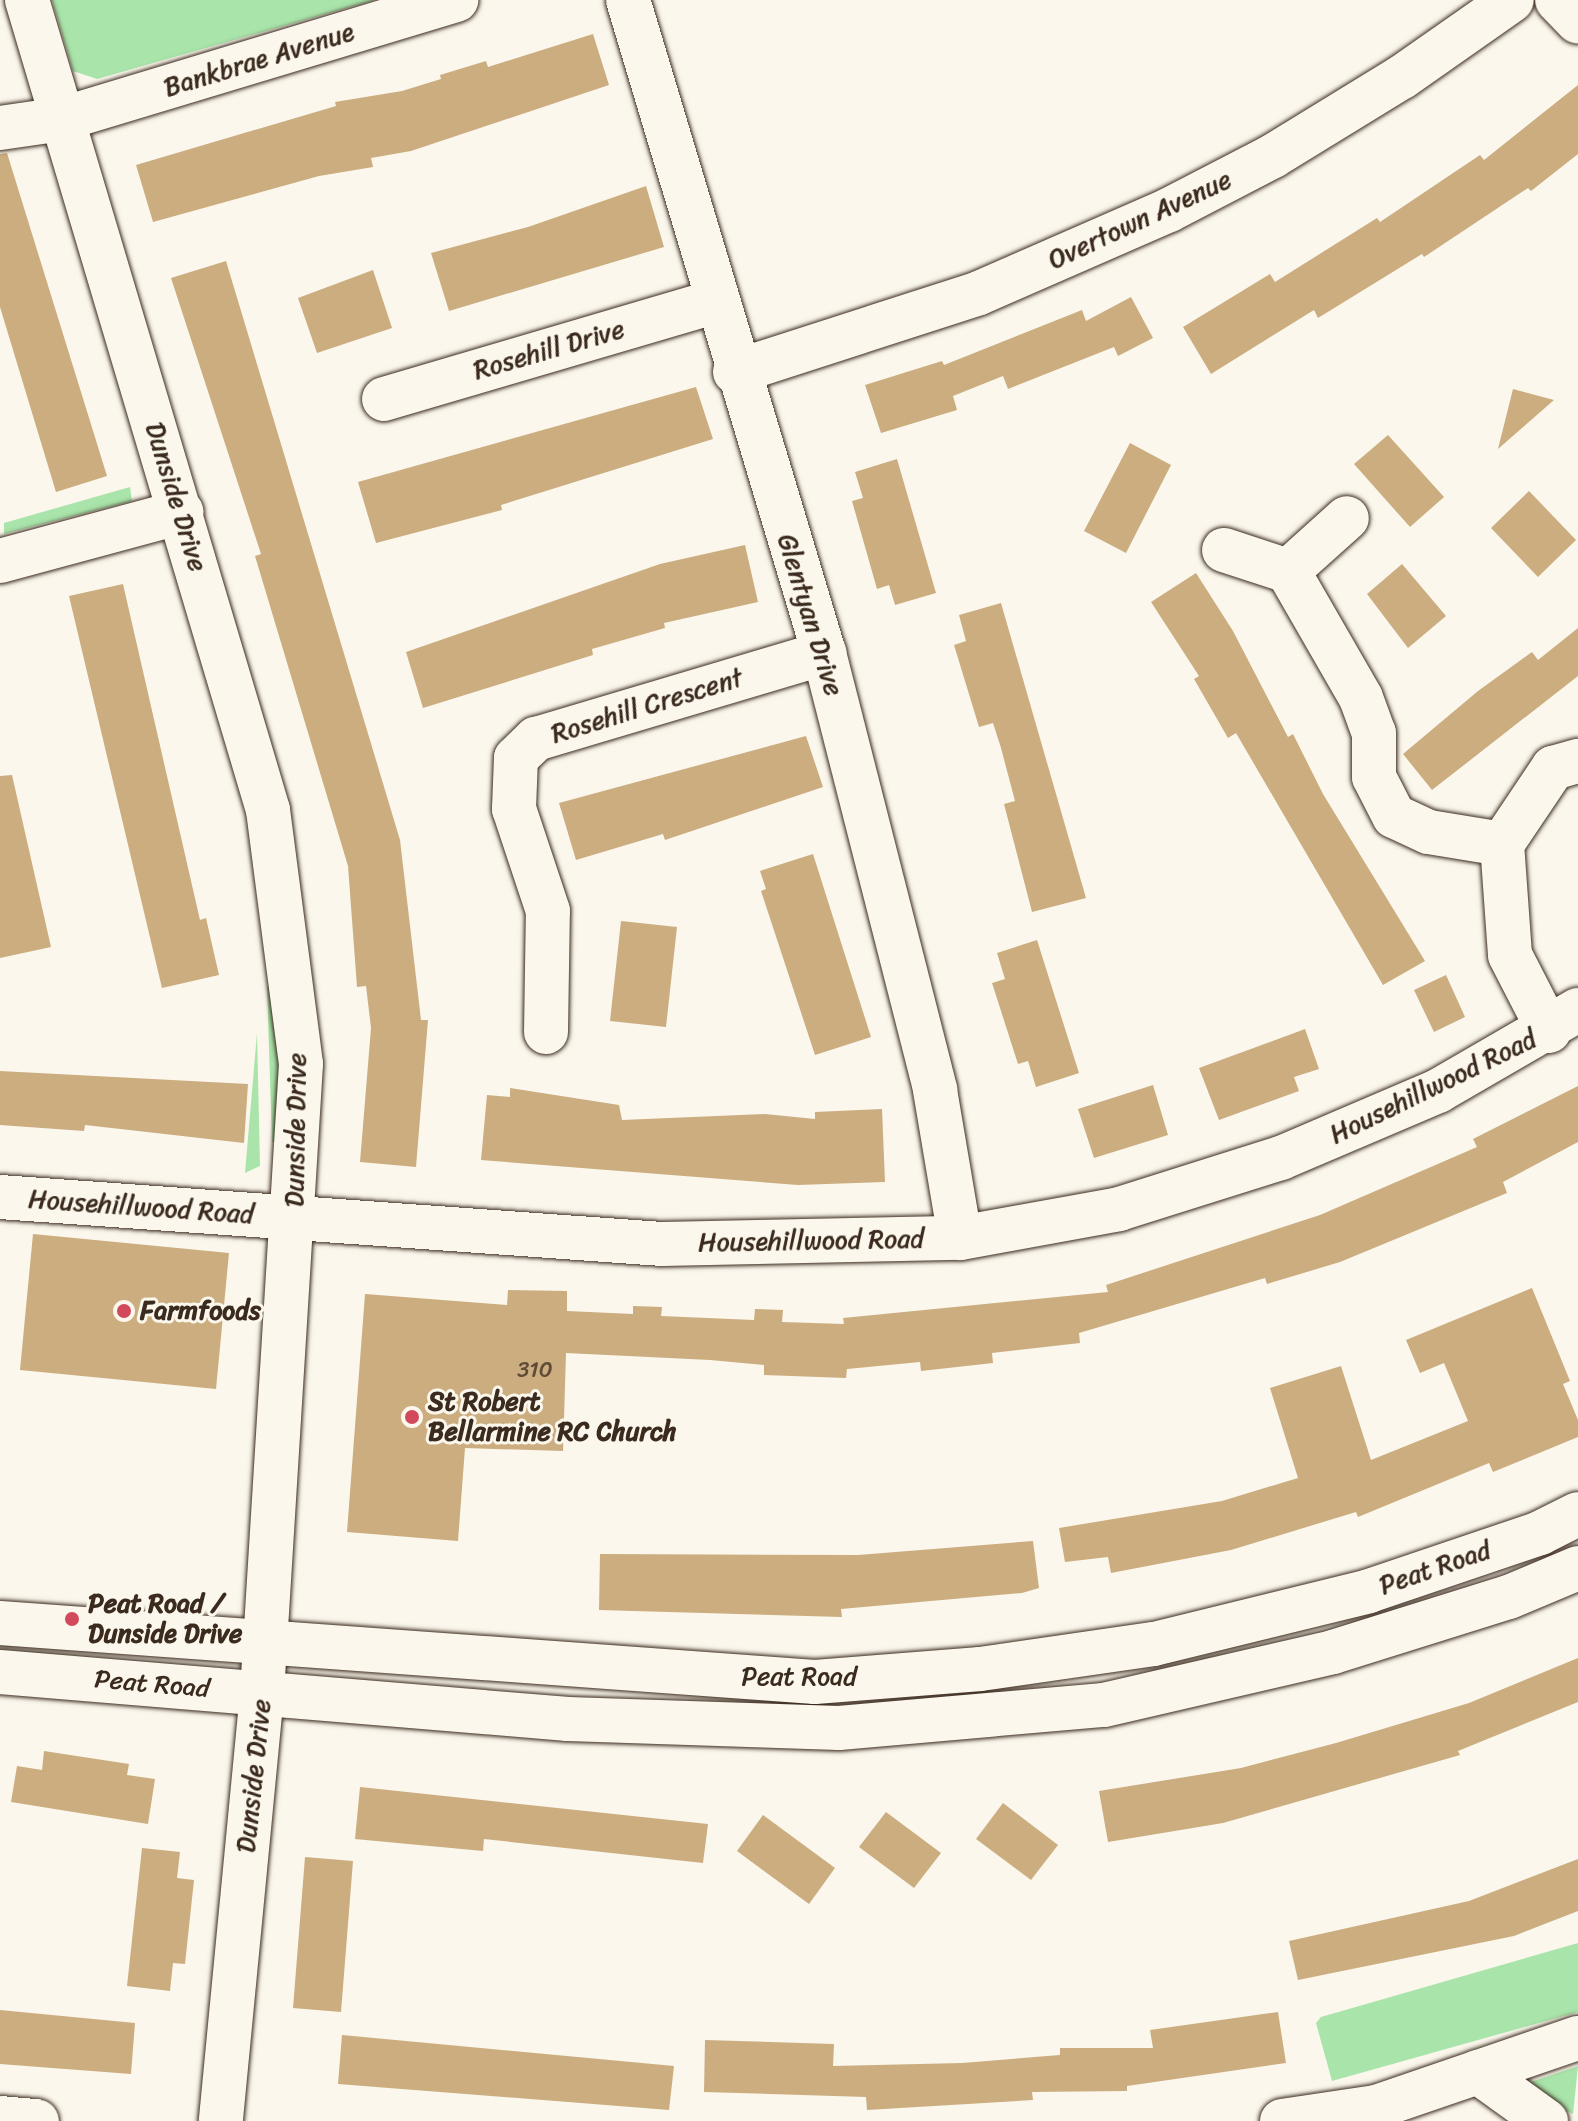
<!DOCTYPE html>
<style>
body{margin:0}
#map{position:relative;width:1578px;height:2121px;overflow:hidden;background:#fbf7ec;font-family:Sriracha,sans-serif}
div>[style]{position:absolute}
.green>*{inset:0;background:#a9e4aa}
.building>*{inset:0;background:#cbad80}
.roads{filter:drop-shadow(0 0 2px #3b2a1e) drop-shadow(0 0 2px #3b2a1e)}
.minor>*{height:44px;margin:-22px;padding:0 22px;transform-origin:22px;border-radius:22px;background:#fbf7ec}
.dots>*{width:22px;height:22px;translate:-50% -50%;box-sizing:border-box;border:4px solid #fbf7ec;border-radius:50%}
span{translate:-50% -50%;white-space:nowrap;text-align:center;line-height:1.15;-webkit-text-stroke:6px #fbf7ec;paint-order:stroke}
.number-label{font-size:22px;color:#5f4b36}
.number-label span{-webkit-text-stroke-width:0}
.street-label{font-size:26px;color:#3b2a1e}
.poi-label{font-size:26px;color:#3b2a1e;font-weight:700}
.left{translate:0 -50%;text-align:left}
</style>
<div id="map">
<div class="green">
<i style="clip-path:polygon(52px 0,375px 0,97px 79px,73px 71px)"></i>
<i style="clip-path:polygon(130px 487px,132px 501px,4px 534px,4px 523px)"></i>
<i style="clip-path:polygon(267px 986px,278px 986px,285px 1142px,272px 1142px)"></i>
<i style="clip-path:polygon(257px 1033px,260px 1166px,245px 1173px)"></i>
<i style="clip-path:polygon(1578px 1943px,1578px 2012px,1332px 2081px,1316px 2023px,1321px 2017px)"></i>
<i style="clip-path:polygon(1578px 2066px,1573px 2114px,1520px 2090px,1519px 2086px)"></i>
</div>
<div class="building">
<i style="clip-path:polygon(593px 34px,609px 85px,411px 151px,371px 158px,373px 167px,319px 176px,153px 222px,136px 165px,336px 106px,335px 102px,402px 91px,441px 79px,440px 75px,486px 61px,488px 67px)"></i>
<i style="clip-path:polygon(1578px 85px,1578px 154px,1531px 191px,1528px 188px,1424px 257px,1422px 254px,1318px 318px,1314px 310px,1211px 374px,1183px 327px,1270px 274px,1275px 282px,1377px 218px,1380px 222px,1480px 155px,1484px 160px)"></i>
<i style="clip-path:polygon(7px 153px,107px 476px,56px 492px,0 307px,0 154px)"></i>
<i style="clip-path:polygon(646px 186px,664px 247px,449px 311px,431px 253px,528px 227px)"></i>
<i style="clip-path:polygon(226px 261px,400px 840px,421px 1020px,428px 1020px,416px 1167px,360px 1162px,371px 1028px,366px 986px,357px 987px,348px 866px,255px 556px,261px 554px,171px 278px)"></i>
<i style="clip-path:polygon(373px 270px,392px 328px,317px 353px,298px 298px)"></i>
<i style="clip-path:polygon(1131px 297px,1153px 338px,1118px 356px,1114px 347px,1008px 389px,1003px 376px,953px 396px,957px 410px,881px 433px,865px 385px,942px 361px,944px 365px,1082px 310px,1086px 321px)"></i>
<i style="clip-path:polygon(696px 387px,713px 439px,501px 505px,502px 510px,376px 543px,358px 482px)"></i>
<i style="clip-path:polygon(1513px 389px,1554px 400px,1498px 449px)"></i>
<i style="clip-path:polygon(1388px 435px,1444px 497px,1410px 527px,1354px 464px)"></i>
<i style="clip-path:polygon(1130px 443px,1171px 465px,1126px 553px,1084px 531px)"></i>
<i style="clip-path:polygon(897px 459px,936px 593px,895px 605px,889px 585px,877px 589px,852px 501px,863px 498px,855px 472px)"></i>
<i style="clip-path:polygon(1529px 491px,1576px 540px,1538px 577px,1491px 528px)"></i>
<i style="clip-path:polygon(745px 545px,758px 602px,664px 623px,665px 628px,592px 649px,593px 655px,423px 708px,406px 652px,660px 564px)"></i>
<i style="clip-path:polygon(1402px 564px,1446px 616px,1408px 648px,1367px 594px)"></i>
<i style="clip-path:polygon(1196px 573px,1233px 631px,1288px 737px,1293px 734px,1323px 794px,1425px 961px,1383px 985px,1236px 733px,1228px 738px,1194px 679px,1199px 676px,1151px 602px)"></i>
<i style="clip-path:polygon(123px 584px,200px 920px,206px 918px,219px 975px,162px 988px,69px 596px)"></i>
<i style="clip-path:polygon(1001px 603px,1086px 898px,1032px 912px,1004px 804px,1015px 801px,1001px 748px,993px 723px,979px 727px,954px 645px,966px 641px,959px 615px)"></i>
<i style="clip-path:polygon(1578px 628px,1578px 676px,1432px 790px,1403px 754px,1478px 691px,1532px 652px,1538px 660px)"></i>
<i style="clip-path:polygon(806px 736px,823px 787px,665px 840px,663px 834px,576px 860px,559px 803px)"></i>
<i style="clip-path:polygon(12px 775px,51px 947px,0 958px,0 776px)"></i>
<i style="clip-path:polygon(813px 854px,871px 1037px,815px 1055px,761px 891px,766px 889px,760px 871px)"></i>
<i style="clip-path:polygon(621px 921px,677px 927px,666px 1027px,610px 1021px)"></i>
<i style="clip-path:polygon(1037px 940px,1079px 1073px,1036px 1087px,1028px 1061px,1018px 1064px,992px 983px,1005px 979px,997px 953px)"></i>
<i style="clip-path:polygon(1446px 975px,1465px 1017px,1434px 1032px,1414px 990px)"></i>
<i style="clip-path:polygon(1305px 1029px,1319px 1069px,1294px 1077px,1299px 1091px,1219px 1120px,1199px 1068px)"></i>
<i style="clip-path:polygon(0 1071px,248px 1084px,244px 1143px,85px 1125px,84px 1131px,0 1125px)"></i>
<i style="clip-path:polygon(1153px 1085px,1168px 1135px,1094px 1158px,1078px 1109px)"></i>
<i style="clip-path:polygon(1578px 1086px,1578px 1142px,1503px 1182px,1507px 1193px,1340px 1262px,1267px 1284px,1265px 1278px,1079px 1333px,1080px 1343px,992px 1353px,993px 1363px,921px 1371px,920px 1362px,847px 1369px,846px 1378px,764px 1375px,764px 1365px,710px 1360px,566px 1353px,563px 1451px,465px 1448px,458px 1541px,347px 1532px,365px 1294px,507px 1305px,508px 1290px,567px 1291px,567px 1311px,633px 1314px,633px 1306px,662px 1307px,661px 1316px,754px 1320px,755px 1309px,783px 1310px,782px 1322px,844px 1324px,843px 1318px,1108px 1292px,1106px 1285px,1320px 1215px,1477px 1147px,1473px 1139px)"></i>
<i style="clip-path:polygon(510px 1088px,619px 1105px,622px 1120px,765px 1114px,815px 1119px,815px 1112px,882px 1109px,885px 1182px,798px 1185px,481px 1160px,487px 1095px,510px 1097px)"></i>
<i style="clip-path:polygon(33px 1234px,229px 1253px,216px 1389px,20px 1370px)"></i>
<i style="clip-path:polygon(1532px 1288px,1570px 1381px,1563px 1384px,1578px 1420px,1578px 1437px,1493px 1472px,1489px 1463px,1358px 1517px,1356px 1512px,1231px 1550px,1111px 1573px,1108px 1557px,1065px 1562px,1059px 1528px,1222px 1501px,1298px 1478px,1270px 1388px,1341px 1366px,1371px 1460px,1468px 1421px,1444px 1363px,1420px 1373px,1406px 1340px)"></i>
<i style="clip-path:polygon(1033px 1541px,1039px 1588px,1022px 1593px,841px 1609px,842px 1617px,599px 1610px,600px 1554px,858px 1555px)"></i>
<i style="clip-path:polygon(1578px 1658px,1578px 1702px,1458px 1751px,1460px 1755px,1223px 1823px,1108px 1842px,1099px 1791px,1241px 1768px,1336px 1743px,1469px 1703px)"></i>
<i style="clip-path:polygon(44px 1751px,129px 1764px,127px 1775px,155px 1779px,148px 1824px,11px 1802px,17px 1766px,42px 1770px)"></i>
<i style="clip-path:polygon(360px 1787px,708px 1824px,703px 1863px,484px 1839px,483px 1851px,355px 1839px)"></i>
<i style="clip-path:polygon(1003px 1803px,1058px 1845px,1031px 1880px,976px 1839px)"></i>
<i style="clip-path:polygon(886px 1812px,941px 1853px,914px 1888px,859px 1847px)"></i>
<i style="clip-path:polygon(763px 1815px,835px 1868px,809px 1904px,737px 1851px)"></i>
<i style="clip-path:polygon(142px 1848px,180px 1852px,177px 1878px,194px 1880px,185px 1964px,173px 1963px,170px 1991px,127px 1986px)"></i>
<i style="clip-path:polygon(305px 1857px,353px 1861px,341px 2012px,293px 2008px)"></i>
<i style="clip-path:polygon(1578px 1859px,1578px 1911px,1514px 1936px,1298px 1980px,1289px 1941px,1469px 1901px)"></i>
<i style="clip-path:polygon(0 2010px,135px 2023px,131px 2074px,0 2064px)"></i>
<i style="clip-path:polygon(1278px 2012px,1286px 2063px,1127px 2086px,1127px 2091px,1032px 2092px,1033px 2100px,867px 2110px,866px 2097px,704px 2092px,705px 2040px,834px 2044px,833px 2066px,962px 2063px,1060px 2055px,1060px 2048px,1153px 2048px,1150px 2030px)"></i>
<i style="clip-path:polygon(342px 2035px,674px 2066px,669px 2110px,338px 2084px)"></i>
</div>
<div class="roads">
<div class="minor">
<i style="left:27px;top:0;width:845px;rotate:73.43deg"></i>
<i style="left:268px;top:810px;width:256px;rotate:82.6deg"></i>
<i style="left:301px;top:1064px;width:630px;rotate:93.55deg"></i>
<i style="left:262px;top:1693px;width:430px;rotate:95.5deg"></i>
<i style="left:628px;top:0;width:682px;rotate:73.29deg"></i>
<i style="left:824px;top:653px;width:451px;rotate:75.7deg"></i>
<i style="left:935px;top:1090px;width:150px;rotate:80.4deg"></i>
<i style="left:1557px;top:0;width:30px;rotate:46deg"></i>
<i style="left:0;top:128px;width:63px;rotate:-8.3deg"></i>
<i style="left:62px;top:119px;width:412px;rotate:-16.8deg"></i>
<i style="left:735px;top:372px;width:256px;rotate:-17.9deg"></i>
<i style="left:979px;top:293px;width:207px;rotate:-23.6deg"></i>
<i style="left:1169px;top:210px;width:117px;rotate:-27.4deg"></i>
<i style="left:1273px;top:156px;width:151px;rotate:-31.5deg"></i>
<i style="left:1402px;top:77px;width:134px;rotate:-35deg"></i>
<i style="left:384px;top:399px;width:344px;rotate:-16.4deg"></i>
<i style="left:1224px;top:550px;width:67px;rotate:18.2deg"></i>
<i style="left:1288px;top:571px;width:79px;rotate:-41.9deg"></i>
<i style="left:0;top:561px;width:188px;rotate:-15.1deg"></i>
<i style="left:1288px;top:571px;width:146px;rotate:60.1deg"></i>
<i style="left:1361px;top:698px;width:37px;rotate:70deg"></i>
<i style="left:1374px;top:733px;width:44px;rotate:90deg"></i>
<i style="left:1374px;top:777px;width:44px;rotate:62.9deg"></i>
<i style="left:1394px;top:816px;width:38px;rotate:25deg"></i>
<i style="left:1429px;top:832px;width:74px;rotate:9.3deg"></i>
<i style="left:1549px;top:1031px;width:85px;rotate:-117.2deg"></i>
<i style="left:1510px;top:955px;width:111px;rotate:-94.1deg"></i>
<i style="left:1502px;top:844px;width:92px;rotate:-56.1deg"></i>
<i style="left:1553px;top:768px;width:26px;rotate:-16deg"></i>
<i style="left:546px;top:1032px;width:121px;rotate:-89.1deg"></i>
<i style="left:548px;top:911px;width:108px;rotate:-108.4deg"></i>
<i style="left:514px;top:809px;width:51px;rotate:-87.8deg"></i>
<i style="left:516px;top:758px;width:28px;rotate:-44deg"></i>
<i style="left:536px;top:739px;width:301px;rotate:-16.6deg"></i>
<i style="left:0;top:1197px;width:664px;rotate:4.06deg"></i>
<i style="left:662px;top:1244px;width:298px;rotate:-1.2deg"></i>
<i style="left:960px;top:1238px;width:162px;rotate:-10.3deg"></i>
<i style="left:1119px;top:1209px;width:170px;rotate:-17.5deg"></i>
<i style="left:1281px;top:1158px;width:171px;rotate:-23.1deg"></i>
<i style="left:1438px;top:1091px;width:162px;rotate:-30.1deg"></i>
<i style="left:0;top:1623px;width:817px;rotate:4.14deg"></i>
<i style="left:815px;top:1682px;width:166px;rotate:-4.5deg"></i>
<i style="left:980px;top:1669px;width:176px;rotate:-8.2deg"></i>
<i style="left:1154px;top:1644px;width:221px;rotate:-13.8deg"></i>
<i style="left:1369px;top:1591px;width:181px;rotate:-18.7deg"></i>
<i style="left:1540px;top:1533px;width:42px;rotate:-26.6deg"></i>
<i style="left:0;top:1672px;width:570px;rotate:4.73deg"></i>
<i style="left:568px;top:1719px;width:271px;rotate:1.9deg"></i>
<i style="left:839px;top:1728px;width:266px;rotate:-5deg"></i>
<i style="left:1104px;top:1705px;width:235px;rotate:-13deg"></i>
<i style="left:1333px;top:1652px;width:184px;rotate:-17.4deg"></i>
<i style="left:1509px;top:1597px;width:75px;rotate:-22.8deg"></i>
<i style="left:1478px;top:2072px;width:84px;rotate:35.8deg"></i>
<i style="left:0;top:2118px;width:37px;rotate:5deg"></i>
<i style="left:1282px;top:2121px;width:95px;rotate:-8.5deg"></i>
<i style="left:1376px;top:2107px;width:213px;rotate:-18.9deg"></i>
</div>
</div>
<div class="dots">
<i style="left:124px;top:1311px;background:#d1495b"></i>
<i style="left:412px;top:1417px;background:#d1495b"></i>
<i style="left:72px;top:1619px;background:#d1495b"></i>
</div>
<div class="number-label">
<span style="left:535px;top:1370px">310</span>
</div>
<div class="street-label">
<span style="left:259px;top:60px;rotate:-17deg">Bankbrae Avenue</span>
<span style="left:1140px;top:220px;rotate:-25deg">Overtown Avenue</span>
<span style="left:549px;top:350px;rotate:-16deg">Rosehill Drive</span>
<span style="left:176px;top:497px;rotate:73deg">Dunside Drive</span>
<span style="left:810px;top:615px;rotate:73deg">Glentyan Drive</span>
<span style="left:647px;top:706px;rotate:-17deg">Rosehill Crescent</span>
<span style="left:1433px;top:1087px;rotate:-26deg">Househillwood Road</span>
<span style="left:296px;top:1130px;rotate:-89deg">Dunside Drive</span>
<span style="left:141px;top:1207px;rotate:4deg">Househillwood Road</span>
<span style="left:811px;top:1241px;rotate:-1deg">Househillwood Road</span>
<span style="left:1435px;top:1568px;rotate:-19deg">Peat Road</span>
<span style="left:799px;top:1677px">Peat Road</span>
<span style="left:152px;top:1684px;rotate:5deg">Peat Road</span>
<span style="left:254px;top:1776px;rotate:-84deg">Dunside Drive</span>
</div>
<div class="poi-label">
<span class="left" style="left:140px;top:1311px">Farmfoods</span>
<span class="left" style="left:428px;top:1417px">St Robert<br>Bellarmine RC Church</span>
<span class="left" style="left:88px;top:1619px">Peat Road /<br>Dunside Drive</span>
</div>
</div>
